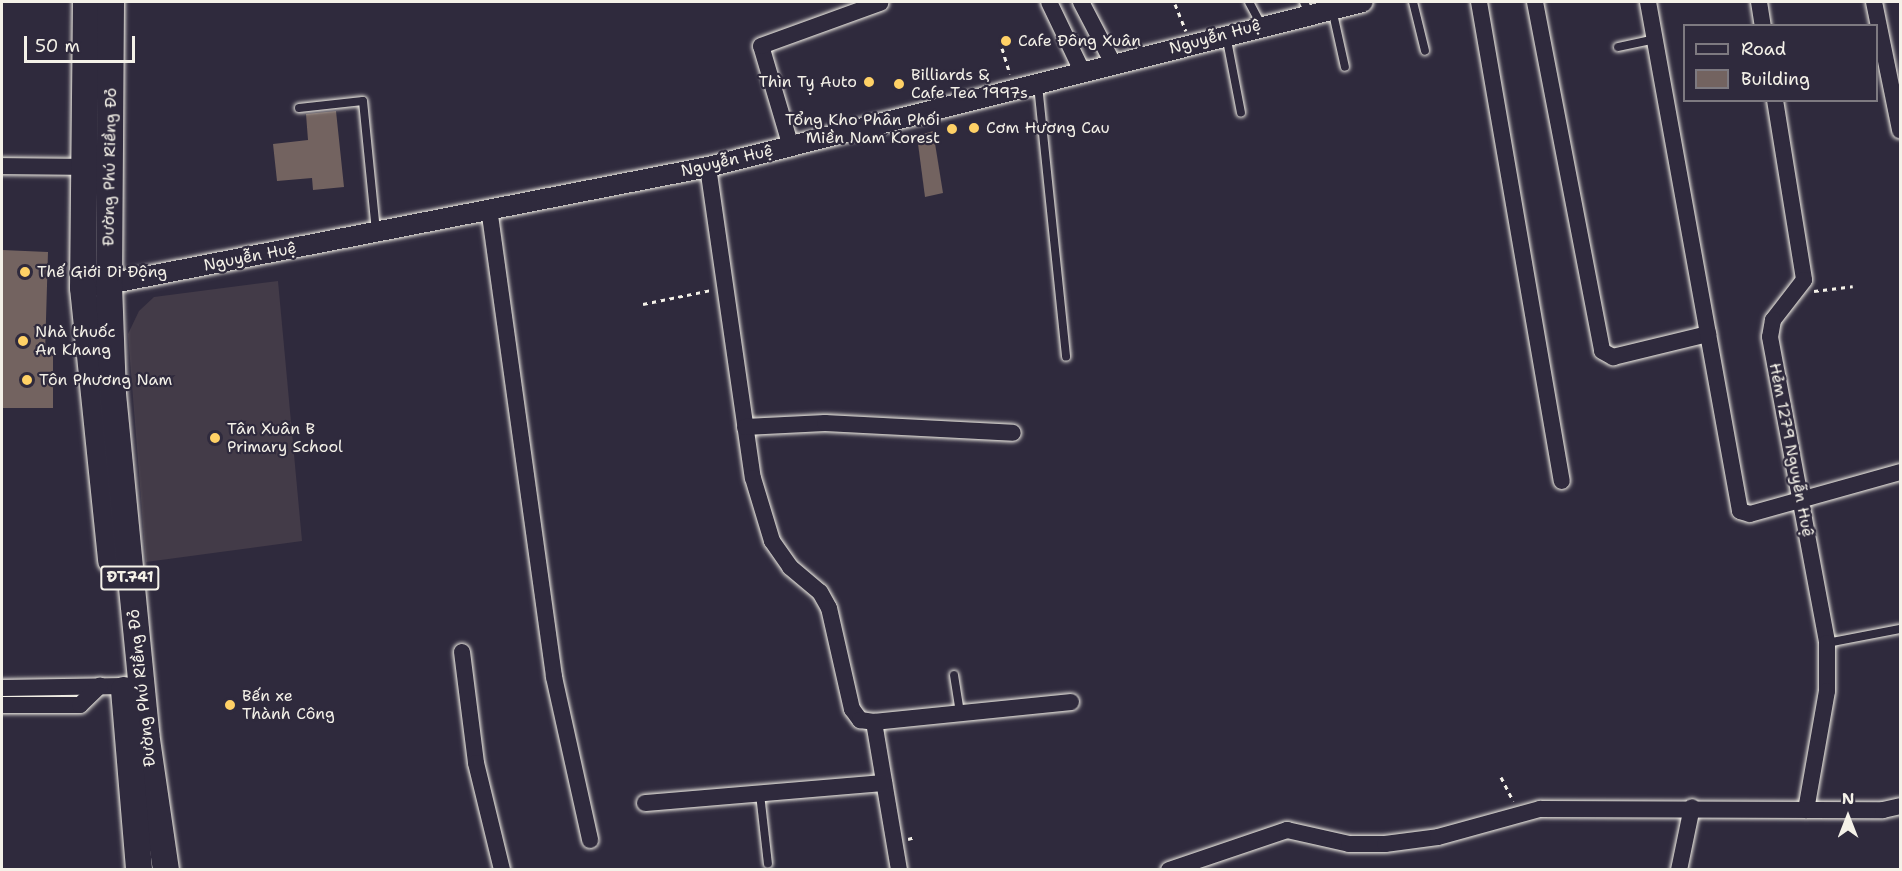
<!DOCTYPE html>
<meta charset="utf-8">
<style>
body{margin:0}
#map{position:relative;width:1902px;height:871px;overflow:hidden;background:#2f2a3d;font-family:"Shantell Sans",sans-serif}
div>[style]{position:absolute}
.built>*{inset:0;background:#433b48}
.building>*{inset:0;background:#736360}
.path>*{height:3px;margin-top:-1.5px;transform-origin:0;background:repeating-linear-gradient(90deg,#f4f1e8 0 4.5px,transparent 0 9px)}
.roads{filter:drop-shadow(0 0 2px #f4f1e8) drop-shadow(0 0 2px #f4f1e8)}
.service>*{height:8px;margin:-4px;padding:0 4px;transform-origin:4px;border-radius:4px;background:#2f2a3d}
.minor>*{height:16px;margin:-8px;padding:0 8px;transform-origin:8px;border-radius:8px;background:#2f2a3d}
.tertiary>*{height:20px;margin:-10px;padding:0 10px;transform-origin:10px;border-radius:10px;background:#2f2a3d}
.primary>*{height:26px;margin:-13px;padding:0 13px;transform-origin:13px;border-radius:13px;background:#2f2a3d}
.dots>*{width:16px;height:16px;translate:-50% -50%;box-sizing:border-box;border:3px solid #2f2a3d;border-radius:50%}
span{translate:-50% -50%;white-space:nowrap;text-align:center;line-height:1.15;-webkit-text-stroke:4.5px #2f2a3d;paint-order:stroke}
.shield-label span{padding:2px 4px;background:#2f2a3d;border:2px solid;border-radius:4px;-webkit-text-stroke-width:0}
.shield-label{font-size:15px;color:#f4f1e8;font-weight:700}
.street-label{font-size:16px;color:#f4f1e8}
.poi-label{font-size:16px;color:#f4f1e8}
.left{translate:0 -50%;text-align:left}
.right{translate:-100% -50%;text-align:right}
.frame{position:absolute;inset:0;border:3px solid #f4f1e8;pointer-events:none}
.legend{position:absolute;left:1683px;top:24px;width:195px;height:78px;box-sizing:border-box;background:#2f2a3d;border:2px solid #7e7a81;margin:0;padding:8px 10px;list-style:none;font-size:18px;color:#f4f1e8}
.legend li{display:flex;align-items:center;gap:12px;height:30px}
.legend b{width:30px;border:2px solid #7e7a81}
.north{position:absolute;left:1818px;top:787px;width:60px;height:60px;-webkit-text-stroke:4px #2f2a3d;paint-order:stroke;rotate:0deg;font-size:16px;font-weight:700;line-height:24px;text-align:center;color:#f4f1e8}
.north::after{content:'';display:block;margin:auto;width:21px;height:27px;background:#f4f1e8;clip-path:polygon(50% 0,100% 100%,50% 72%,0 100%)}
.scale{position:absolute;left:24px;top:36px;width:111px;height:27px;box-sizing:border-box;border:3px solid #f4f1e8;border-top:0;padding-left:8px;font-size:18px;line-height:21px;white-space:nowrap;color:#f4f1e8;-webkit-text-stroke:4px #2f2a3d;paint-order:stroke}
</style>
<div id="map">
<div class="built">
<i style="clip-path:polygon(278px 281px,302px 541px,146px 562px,128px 334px,139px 311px,154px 297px)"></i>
</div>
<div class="building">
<i style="clip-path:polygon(336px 111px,344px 187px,313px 190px,312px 178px,277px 181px,273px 144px,308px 140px,306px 114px)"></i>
<i style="clip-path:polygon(933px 131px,943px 193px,925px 197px,917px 136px)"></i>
<i style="clip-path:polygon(2px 250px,48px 252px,45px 353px,53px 353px,53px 408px,2px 408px)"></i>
</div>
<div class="path">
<i style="left:1175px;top:4px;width:29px;rotate:68deg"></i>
<i style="left:1002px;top:48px;width:27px;rotate:73deg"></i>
<i style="left:1814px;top:291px;width:39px;rotate:-7deg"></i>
<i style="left:643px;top:304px;width:69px;rotate:-11.6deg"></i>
<i style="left:1501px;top:777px;width:27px;rotate:63deg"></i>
<i style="left:908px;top:839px;width:7px;rotate:-16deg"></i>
</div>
<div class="roads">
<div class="service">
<i style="left:1249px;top:2px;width:26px;rotate:62deg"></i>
<i style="left:1304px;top:2px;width:12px;rotate:66deg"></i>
<i style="left:1413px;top:2px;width:50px;rotate:76.2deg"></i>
<i style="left:1332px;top:9px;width:59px;rotate:77.4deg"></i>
<i style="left:1226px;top:35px;width:79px;rotate:79.1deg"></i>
<i style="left:1618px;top:47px;width:38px;rotate:-12deg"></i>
<i style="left:1038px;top:85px;width:273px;rotate:84.1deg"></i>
<i style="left:299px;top:108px;width:64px;rotate:-6.2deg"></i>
<i style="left:363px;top:101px;width:131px;rotate:84.3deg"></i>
<i style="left:1827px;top:643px;width:74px;rotate:-10.9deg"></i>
<i style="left:954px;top:675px;width:38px;rotate:81deg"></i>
<i style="left:760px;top:794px;width:70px;rotate:83.5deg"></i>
</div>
<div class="minor">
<i style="left:1049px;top:2px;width:79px;rotate:64.4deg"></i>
<i style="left:1081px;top:2px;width:71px;rotate:62.4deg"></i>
<i style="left:1479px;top:2px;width:486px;rotate:80.2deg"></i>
<i style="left:1535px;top:2px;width:355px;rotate:79.1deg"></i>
<i style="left:1602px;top:351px;width:13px;rotate:29deg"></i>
<i style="left:1613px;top:357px;width:98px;rotate:-13.6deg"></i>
<i style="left:1648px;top:2px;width:517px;rotate:79.75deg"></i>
<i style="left:1740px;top:511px;width:10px;rotate:17deg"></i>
<i style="left:1750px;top:514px;width:156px;rotate:-15.6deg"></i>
<i style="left:1759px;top:2px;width:24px;rotate:81deg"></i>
<i style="left:1874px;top:2px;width:131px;rotate:78.5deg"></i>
<i style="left:1775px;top:100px;width:182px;rotate:80.8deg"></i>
<i style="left:1804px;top:280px;width:51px;rotate:127.8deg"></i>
<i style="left:1773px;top:320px;width:17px;rotate:100deg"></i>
<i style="left:1770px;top:337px;width:311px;rotate:79.4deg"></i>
<i style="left:1827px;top:643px;width:48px;rotate:90deg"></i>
<i style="left:1827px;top:691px;width:121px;rotate:100deg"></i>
<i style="left:791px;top:147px;width:105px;rotate:-106.5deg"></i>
<i style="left:761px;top:46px;width:127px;rotate:-19.9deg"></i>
<i style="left:2px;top:166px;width:84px;rotate:0.7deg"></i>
<i style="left:708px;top:167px;width:314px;rotate:81.8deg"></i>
<i style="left:753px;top:478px;width:66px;rotate:73.2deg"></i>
<i style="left:772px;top:541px;width:32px;rotate:55deg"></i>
<i style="left:790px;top:567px;width:39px;rotate:40deg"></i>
<i style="left:820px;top:592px;width:18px;rotate:61deg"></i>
<i style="left:829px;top:608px;width:104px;rotate:77.2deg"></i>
<i style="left:852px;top:709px;width:14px;rotate:54deg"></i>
<i style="left:860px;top:720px;width:14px;rotate:8deg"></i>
<i style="left:874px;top:722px;width:198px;rotate:-5.8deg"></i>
<i style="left:489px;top:208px;width:473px;rotate:82.1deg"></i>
<i style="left:554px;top:677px;width:167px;rotate:77.5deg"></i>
<i style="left:745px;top:427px;width:80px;rotate:-2.9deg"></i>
<i style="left:825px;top:423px;width:188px;rotate:3deg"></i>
<i style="left:462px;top:652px;width:112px;rotate:82.8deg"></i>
<i style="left:476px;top:763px;width:110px;rotate:76.3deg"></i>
<i style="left:2px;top:688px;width:122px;rotate:-0.9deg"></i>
<i style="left:2px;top:705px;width:78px"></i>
<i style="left:80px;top:705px;width:28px;rotate:-44deg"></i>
<i style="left:874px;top:722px;width:150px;rotate:80.4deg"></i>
<i style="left:645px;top:803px;width:240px;rotate:-4.8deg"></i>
<i style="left:1169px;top:870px;width:125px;rotate:-18.7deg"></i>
<i style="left:1287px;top:830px;width:64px;rotate:12.7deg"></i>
<i style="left:1349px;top:844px;width:36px"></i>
<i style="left:1385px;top:844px;width:53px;rotate:-7.5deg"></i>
<i style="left:1438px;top:837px;width:106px;rotate:-15.4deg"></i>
<i style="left:1540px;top:809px;width:343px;rotate:0.2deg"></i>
<i style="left:1883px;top:810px;width:17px;rotate:-13deg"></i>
<i style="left:1679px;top:870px;width:64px;rotate:-78.3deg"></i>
</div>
<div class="tertiary">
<i style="left:98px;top:286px;width:621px;rotate:-11.04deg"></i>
<i style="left:708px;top:167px;width:675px;rotate:-14.14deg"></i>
</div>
<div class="primary">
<i style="left:86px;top:2px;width:286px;rotate:90.6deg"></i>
<i style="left:83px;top:288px;width:274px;rotate:84.1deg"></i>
<i style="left:111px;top:2px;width:283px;rotate:90.4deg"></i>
<i style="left:109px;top:285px;width:109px;rotate:87.9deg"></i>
<i style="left:113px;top:394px;width:341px;rotate:84.4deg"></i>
<i style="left:146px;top:733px;width:138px;rotate:81.7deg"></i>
<i style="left:124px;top:690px;width:181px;rotate:85.2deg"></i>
</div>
</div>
<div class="dots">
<i style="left:1006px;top:41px;background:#ffd166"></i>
<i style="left:869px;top:82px;background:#ffd166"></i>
<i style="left:899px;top:84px;background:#ffd166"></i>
<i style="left:974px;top:128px;background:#ffd166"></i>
<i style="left:952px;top:129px;background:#ffd166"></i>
<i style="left:25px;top:272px;background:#ffd166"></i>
<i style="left:23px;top:341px;background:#ffd166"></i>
<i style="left:27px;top:380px;background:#ffd166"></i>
<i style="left:215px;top:438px;background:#ffd166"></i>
<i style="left:230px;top:705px;background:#ffd166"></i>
</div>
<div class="shield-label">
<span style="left:130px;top:578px">ĐT.741</span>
</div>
<div class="street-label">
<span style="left:1215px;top:37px;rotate:-15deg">Nguyễn Huệ</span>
<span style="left:727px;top:161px;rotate:-13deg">Nguyễn Huệ</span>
<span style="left:110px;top:167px;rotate:-89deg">Đường Phú Riềng Đỏ</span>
<span style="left:250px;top:257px;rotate:-11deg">Nguyễn Huệ</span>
<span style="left:1791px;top:450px;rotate:79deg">Hẻm 1279 Nguyễn Huệ</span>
<span style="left:142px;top:688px;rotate:-96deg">Đường Phú Riềng Đỏ</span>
</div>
<div class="poi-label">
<span class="left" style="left:1018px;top:41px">Cafe Đông Xuân</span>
<span class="left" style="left:911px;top:84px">Billiards &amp;<br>Cafe Tea 1997s</span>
<span class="right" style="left:857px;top:82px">Thìn Tỵ Auto</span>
<span class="right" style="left:940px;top:129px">Tổng Kho Phân Phối<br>Miền Nam Korest</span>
<span class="left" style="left:986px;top:128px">Cơm Hương Cau</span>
<span class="left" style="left:37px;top:272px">Thế Giới Di Động</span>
<span class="left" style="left:35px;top:341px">Nhà thuốc<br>An Khang</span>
<span class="left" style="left:39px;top:380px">Tôn Phương Nam</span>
<span class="left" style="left:227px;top:438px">Tân Xuân B<br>Primary School</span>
<span class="left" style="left:242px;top:705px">Bến xe<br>Thành Công</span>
</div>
<div class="frame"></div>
<ul class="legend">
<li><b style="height:8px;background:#2f2a3d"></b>Road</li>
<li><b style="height:16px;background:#736360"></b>Building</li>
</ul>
<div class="north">N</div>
<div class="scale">50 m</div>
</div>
